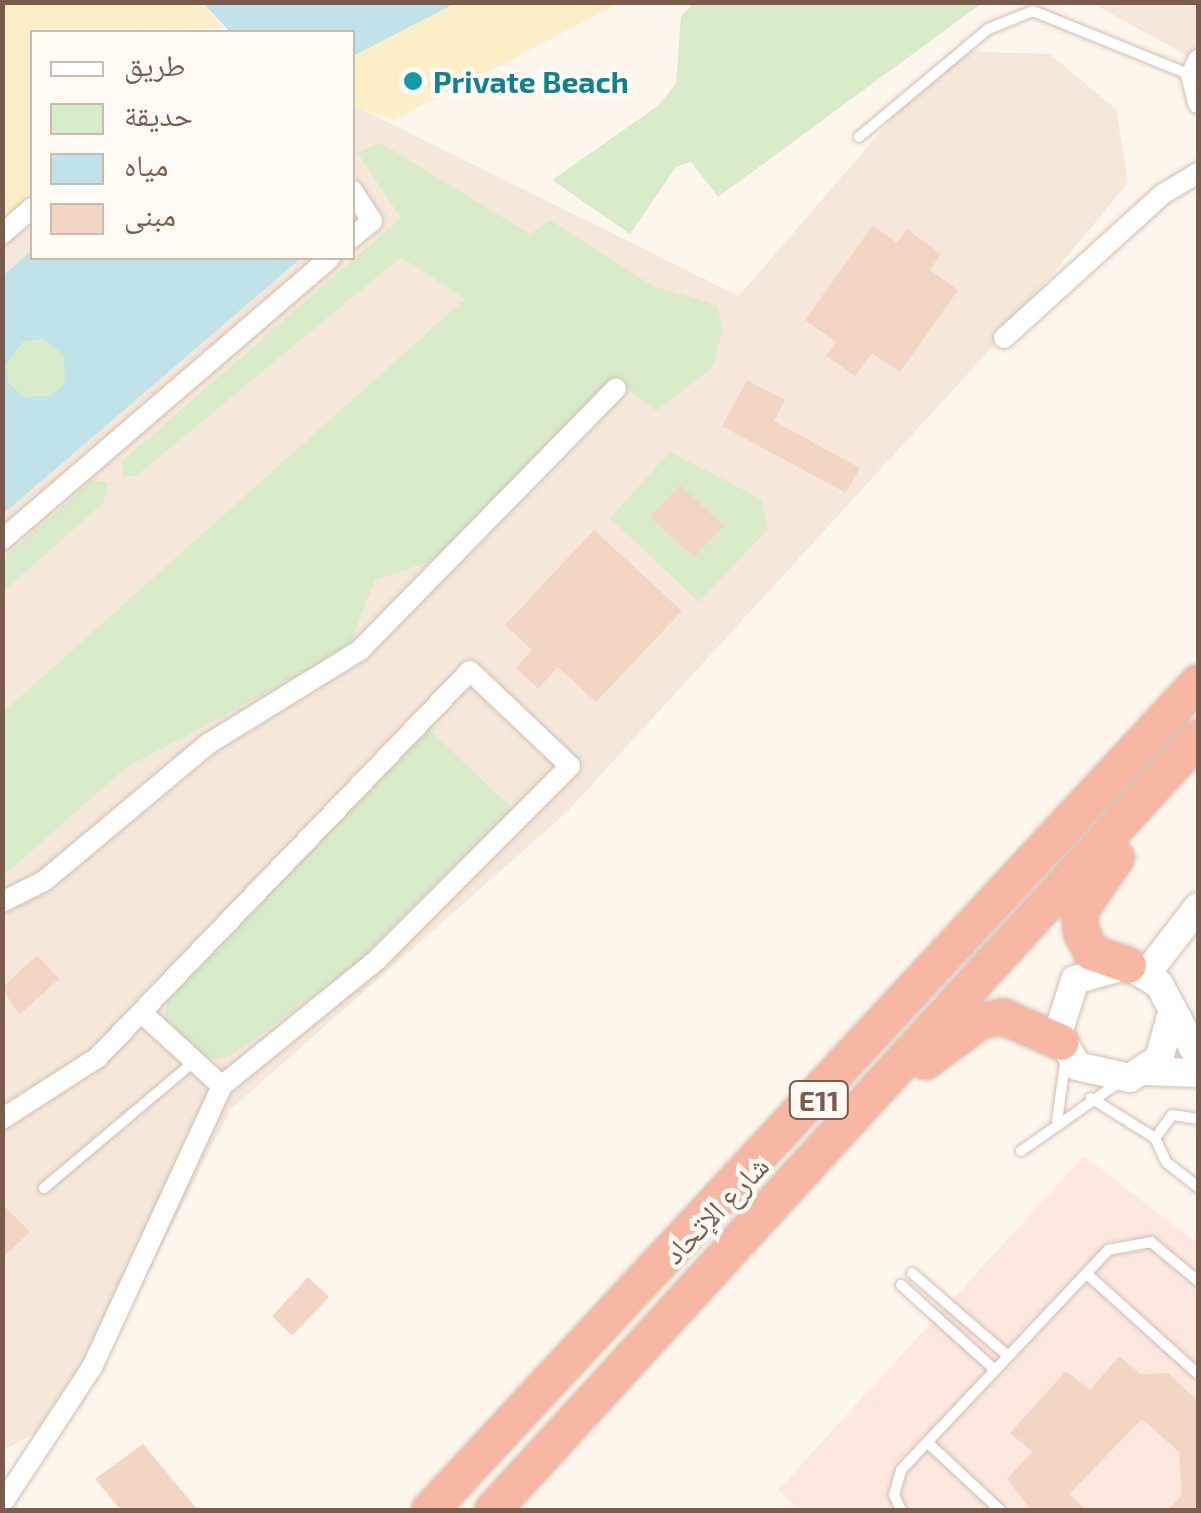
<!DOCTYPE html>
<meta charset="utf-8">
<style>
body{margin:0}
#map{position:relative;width:1201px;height:1513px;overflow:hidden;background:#fdf6ec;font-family:"Exo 2","Noto Naskh Arabic",sans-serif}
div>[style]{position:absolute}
.residential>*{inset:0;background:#f5e8da}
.commercial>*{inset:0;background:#fde8e0}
.green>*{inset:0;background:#d8ecc9}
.round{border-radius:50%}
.sand>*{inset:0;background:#fcefc7}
.water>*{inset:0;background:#bfe3e8}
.building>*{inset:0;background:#f3d5c3}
.roads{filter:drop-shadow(0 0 2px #d1beb0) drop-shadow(0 0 2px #d1beb0)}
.lane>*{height:10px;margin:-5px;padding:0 5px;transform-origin:5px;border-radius:5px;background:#fff}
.street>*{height:20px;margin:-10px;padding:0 10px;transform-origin:10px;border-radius:10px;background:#fff}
.secondary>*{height:28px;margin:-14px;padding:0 14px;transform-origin:14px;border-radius:14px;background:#fff}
.highway>*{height:35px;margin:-17.5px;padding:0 17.5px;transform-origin:17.5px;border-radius:17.5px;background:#f7b7a3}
.dots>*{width:28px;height:28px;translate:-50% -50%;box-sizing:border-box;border:5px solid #fffaf3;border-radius:50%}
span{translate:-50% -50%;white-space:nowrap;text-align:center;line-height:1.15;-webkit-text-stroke:9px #fffaf3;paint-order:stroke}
.shield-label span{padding:2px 8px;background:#fffaf3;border:2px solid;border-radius:8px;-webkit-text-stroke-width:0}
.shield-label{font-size:28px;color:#7a5c4d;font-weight:700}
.culture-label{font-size:30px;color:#0d838f;font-weight:700}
.left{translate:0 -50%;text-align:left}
.street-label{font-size:30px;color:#7a5c4d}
.frame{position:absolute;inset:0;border:5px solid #7a5c4d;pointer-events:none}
.legend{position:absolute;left:30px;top:30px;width:325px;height:230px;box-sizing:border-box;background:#fffaf3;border:2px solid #cabbb1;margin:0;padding:12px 18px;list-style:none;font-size:30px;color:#7a5c4d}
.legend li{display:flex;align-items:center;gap:20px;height:50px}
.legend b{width:50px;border:2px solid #cabbb1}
</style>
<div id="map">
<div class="residential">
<i style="clip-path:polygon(1092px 3px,1198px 3px,1198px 62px)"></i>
<i style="clip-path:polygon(950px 51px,1050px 54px,1116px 109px,1128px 183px,985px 355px,566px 813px,230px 1110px,81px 1407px,3px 1451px,2px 219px,32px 193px,32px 258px,352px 258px,353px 105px,739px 296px)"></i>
</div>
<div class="commercial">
<i style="clip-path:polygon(1084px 1156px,1198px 1244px,1198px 1510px,800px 1510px,778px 1490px)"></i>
</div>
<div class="green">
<i style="clip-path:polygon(694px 3px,694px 2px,982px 3px,718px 197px,691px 162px,676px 167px,630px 234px,552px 180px,659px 105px,676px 83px,681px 16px)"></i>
<i style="clip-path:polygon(381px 143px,530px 234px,550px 220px,653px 286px,717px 305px,723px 330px,712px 368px,656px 411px,613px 377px,440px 558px,374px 581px,349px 649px,127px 767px,3px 876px,2px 713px,465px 299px,401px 257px,135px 477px,122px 475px,122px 461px,401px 218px,357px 152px)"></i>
<i class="round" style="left:6px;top:338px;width:62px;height:62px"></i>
<i style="clip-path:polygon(670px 452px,761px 499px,768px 529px,699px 602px,610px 518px)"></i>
<i style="clip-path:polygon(91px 481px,108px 482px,104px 502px,3px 592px,3px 559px)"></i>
<i style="clip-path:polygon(424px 724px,519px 815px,359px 963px,229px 1057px,207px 1059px,165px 1019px,169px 987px)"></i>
</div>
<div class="sand">
<i style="clip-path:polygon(3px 3px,202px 3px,224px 28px,32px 32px,32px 193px,3px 219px)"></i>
<i style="clip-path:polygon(456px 3px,620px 3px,394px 120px,353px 105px,352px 56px)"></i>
</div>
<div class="water">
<i style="clip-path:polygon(203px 3px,456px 3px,353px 56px,352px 32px,230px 32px)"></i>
<i style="clip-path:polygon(evenodd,32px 250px,32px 258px,301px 258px,3px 514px,3px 276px,32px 250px,24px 341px,43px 339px,64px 355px,65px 382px,52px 396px,24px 397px,9px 384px,6px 364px,24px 341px)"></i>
</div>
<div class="building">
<i style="clip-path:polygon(873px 225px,897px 243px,907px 229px,941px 254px,930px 270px,958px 290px,900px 372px,872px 353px,855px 376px,826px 356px,836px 342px,805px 320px)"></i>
<i style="clip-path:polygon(747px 380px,785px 400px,774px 421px,860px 468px,846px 493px,722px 426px)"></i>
<i style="clip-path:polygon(680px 485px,724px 526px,694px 557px,650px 517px)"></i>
<i style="clip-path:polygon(594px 530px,682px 611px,596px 702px,558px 667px,538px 689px,516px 668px,532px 650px,505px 625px)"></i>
<i style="clip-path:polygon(37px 955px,59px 979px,19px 1015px,2px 988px)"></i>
<i style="clip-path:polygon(2px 1204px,30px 1232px,2px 1258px)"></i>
<i style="clip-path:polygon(308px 1277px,329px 1297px,292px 1336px,272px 1316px)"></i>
<i style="clip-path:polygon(1119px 1356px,1141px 1374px,1168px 1373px,1198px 1401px,1198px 1510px,1168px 1510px,1182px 1495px,1179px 1452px,1142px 1419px,1069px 1494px,1087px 1510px,1031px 1510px,1007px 1479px,1032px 1452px,1010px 1433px,1066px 1371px,1090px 1390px)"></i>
<i style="clip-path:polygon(143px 1444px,198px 1510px,121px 1510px,95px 1479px)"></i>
</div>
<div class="roads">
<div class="lane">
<i style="left:859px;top:137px;width:168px;rotate:-39.9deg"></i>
<i style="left:988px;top:29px;width:48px;rotate:-21.8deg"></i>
<i style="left:1033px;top:11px;width:170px;rotate:22.1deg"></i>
<i style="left:1091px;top:1098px;width:75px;rotate:32deg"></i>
<i style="left:1198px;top:1119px;width:26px;rotate:-171deg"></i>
<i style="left:1172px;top:1115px;width:29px;rotate:126deg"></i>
<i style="left:1155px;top:1138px;width:26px;rotate:65deg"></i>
<i style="left:1166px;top:1162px;width:41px;rotate:38deg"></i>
<i style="left:1057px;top:1121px;width:59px;rotate:-82.1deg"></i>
<i style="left:1021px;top:1151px;width:118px;rotate:-35deg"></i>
<i style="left:44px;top:1188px;width:189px;rotate:-40.1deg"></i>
<i style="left:912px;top:1273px;width:127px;rotate:40.8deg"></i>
<i style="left:1087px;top:1274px;width:149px;rotate:42deg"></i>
<i style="left:901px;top:1285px;width:127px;rotate:42.1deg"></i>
<i style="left:927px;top:1442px;width:100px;rotate:43deg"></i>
<i style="left:901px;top:1510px;width:17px;rotate:-115deg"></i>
<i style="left:894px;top:1495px;width:26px;rotate:-74deg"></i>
<i style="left:901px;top:1470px;width:302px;rotate:-46.7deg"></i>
<i style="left:1108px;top:1250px;width:44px;rotate:-10.5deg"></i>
<i style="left:1151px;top:1242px;width:61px;rotate:39.7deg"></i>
</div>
<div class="street">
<i style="left:1198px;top:60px;width:17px;rotate:115deg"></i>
<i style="left:1191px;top:75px;width:29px;rotate:76deg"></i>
<i style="left:352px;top:190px;width:37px;rotate:57deg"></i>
<i style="left:372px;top:221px;width:26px;rotate:140deg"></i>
<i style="left:2px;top:234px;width:40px;rotate:-41deg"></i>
<i style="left:1004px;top:338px;width:215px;rotate:-42.2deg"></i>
<i style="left:1163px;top:194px;width:41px;rotate:-31deg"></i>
<i style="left:2px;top:540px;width:433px;rotate:-40.7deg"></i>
<i style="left:2px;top:902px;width:47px;rotate:-26.6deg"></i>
<i style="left:44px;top:881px;width:214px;rotate:-39.9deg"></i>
<i style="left:208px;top:744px;width:179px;rotate:-31.7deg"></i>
<i style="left:360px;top:650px;width:366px;rotate:-45.6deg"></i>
<i style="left:142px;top:1013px;width:108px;rotate:42.4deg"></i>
<i style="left:2px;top:1119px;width:113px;rotate:-32.7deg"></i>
<i style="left:97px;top:1058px;width:537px;rotate:-46.06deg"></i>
<i style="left:470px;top:671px;width:138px;rotate:43.5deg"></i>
<i style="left:570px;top:766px;width:272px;rotate:134.9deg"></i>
<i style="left:378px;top:959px;width:201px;rotate:140.9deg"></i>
<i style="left:222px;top:1086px;width:310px;rotate:114.8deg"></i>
<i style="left:92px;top:1367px;width:164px;rotate:123.3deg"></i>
</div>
<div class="secondary">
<i style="left:1147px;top:973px;width:83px;rotate:-52.3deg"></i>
<i style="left:1172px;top:1013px;width:48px;rotate:105.8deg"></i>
<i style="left:1159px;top:1059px;width:35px;rotate:147deg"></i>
<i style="left:1130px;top:1078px;width:54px;rotate:-167.2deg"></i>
<i style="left:1077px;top:1066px;width:38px;rotate:-120deg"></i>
<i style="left:1058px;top:1033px;width:56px;rotate:-72.2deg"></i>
<i style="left:1075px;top:980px;width:55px;rotate:-15.8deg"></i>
<i style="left:1128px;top:965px;width:36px;rotate:32deg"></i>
<i style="left:1159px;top:984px;width:83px;rotate:61.9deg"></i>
<i style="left:1145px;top:1071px;width:53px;rotate:2.2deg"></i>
</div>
<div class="highway">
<i style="left:1116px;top:857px;width:65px;rotate:124.4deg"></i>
<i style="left:1079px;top:911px;width:21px;rotate:85deg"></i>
<i style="left:1081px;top:932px;width:22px;rotate:63deg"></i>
<i style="left:1091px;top:952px;width:39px;rotate:19deg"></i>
<i style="left:925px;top:1061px;width:67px;rotate:-36.5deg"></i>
<i style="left:979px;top:1021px;width:24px;rotate:-12deg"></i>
<i style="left:1002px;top:1016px;width:64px;rotate:23.8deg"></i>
<i style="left:429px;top:1510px;width:1130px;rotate:-47.12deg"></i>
<i style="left:492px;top:1510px;width:1047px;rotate:-47.59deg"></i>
</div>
</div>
<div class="dots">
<i style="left:413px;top:81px;background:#0f9aa8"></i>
</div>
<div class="shield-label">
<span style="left:819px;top:1100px">E11</span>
</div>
<div class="culture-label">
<span class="left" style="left:433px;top:81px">Private Beach</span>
</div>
<div class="street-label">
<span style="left:715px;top:1209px;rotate:-46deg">شارع الإتحاد</span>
</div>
<div class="frame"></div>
<ul class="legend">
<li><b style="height:12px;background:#fff"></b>طريق</li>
<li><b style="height:28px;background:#d8ecc9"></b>حديقة</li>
<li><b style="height:28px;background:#bfe3e8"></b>مياه</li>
<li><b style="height:28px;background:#f3d5c3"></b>مبنى</li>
</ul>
</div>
